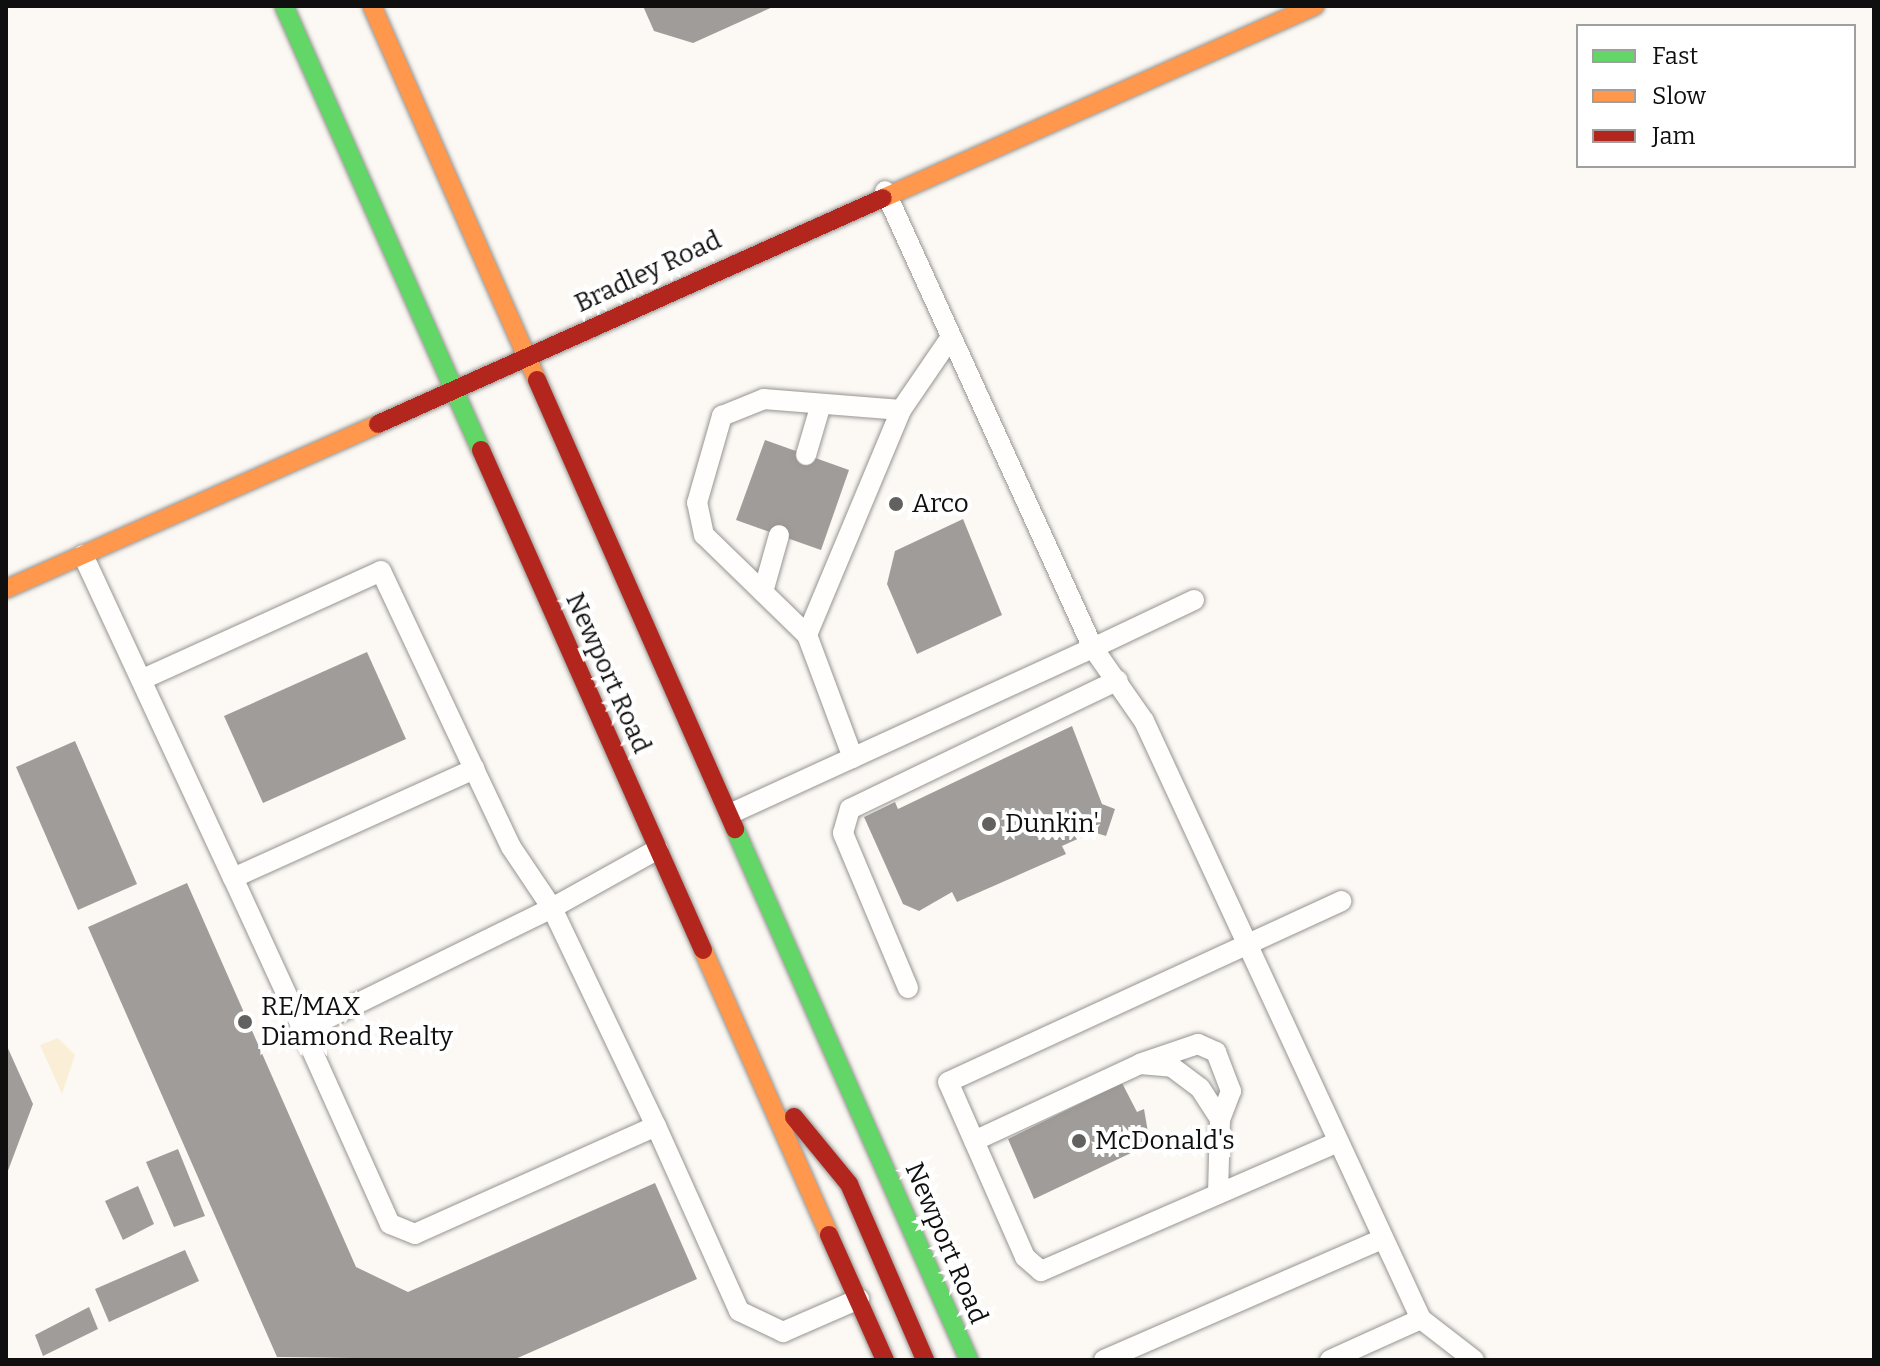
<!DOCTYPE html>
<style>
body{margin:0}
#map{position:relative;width:1880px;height:1366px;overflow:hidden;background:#fcf9f4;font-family:Bitter,serif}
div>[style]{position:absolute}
.sand>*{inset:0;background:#fbeed6}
.building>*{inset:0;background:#a09c99}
.roads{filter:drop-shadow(0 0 2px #969492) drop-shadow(0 0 2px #969492)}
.lane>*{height:20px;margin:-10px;padding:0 10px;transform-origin:10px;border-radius:10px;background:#fffefd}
.fast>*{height:18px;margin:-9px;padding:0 9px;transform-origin:9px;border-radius:9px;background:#63d668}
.slow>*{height:18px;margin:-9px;padding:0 9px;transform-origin:9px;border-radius:9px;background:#ff974d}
.jam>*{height:18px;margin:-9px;padding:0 9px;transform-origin:9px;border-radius:9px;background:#b3261e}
.dots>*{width:22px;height:22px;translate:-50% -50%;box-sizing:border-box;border:4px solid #fff;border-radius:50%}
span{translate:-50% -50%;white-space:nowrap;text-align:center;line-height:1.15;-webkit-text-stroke:8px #fff;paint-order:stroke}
.street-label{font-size:26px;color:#0f0f0f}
.poi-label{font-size:26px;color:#0f0f0f}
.left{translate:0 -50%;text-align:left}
.frame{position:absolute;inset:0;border:8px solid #0f0f0f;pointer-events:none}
.legend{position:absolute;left:1576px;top:24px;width:280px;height:144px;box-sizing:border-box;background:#fff;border:2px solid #9f9f9f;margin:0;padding:10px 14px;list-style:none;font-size:24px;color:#0f0f0f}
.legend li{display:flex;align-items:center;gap:16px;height:40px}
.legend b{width:40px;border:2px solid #9f9f9f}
</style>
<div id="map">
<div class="sand">
<i style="clip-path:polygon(58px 1038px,75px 1055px,62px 1094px,40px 1045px)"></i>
</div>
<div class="building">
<i style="clip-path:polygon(643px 6px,775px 6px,693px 43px,654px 31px)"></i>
<i style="clip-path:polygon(765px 440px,849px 470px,821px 550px,736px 520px)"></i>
<i style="clip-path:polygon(963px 519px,1002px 615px,917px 654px,887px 584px,895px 551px)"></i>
<i style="clip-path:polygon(367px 652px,406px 739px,263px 803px,224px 716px)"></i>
<i style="clip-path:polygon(1072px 726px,1102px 804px,1115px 809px,1106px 836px,1093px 832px,1062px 846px,1066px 854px,957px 902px,952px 892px,919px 911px,903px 904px,864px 817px,895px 802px,898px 809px)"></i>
<i style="clip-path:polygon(75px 741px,137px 884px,78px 910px,16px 767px)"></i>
<i style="clip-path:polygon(187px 883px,356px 1267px,408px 1292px,655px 1183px,697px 1279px,513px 1360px,277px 1357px,88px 927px)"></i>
<i style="clip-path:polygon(6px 1044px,33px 1104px,6px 1176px)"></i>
<i style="clip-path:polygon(1122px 1083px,1137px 1112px,1144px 1109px,1150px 1144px,1034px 1199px,1008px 1139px)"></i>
<i style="clip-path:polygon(178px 1149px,205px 1216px,174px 1227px,146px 1162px)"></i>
<i style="clip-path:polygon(138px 1186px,154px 1224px,123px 1240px,105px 1201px)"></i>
<i style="clip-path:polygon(185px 1250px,199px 1281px,109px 1322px,95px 1289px)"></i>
<i style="clip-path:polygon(89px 1307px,98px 1329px,43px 1356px,35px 1335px)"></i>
</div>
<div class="roads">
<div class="lane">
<i style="left:806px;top:455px;width:53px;rotate:-73.6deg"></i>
<i style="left:83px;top:555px;width:356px;rotate:65.1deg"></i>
<i style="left:763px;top:592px;width:59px;rotate:-74.3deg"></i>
<i style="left:1194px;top:600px;width:112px;rotate:154.6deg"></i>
<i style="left:1093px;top:648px;width:89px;rotate:55.1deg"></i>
<i style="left:1144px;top:721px;width:659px;rotate:65.15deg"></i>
<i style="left:1421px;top:1319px;width:67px;rotate:37.7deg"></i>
<i style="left:807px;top:635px;width:144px;rotate:-135.8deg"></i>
<i style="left:704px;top:535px;width:33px;rotate:-102deg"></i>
<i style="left:697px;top:503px;width:91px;rotate:-74deg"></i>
<i style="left:722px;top:416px;width:45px;rotate:-22deg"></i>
<i style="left:764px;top:399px;width:137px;rotate:4.6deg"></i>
<i style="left:143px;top:679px;width:261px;rotate:-24.4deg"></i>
<i style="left:381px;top:571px;width:219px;rotate:64.8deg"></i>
<i style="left:853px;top:758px;width:131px;rotate:-110.5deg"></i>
<i style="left:807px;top:635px;width:244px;rotate:-67.3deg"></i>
<i style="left:901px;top:410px;width:88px;rotate:-55.6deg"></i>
<i style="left:732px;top:813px;width:397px;rotate:-24.6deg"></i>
<i style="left:1093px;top:648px;width:502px;rotate:-114.47deg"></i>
<i style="left:908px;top:988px;width:168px;rotate:-112.8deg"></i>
<i style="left:843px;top:833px;width:25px;rotate:-74deg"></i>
<i style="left:850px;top:809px;width:297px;rotate:-25.7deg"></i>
<i style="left:303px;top:1030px;width:167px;rotate:-114.7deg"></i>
<i style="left:233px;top:878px;width:265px;rotate:-24.3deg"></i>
<i style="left:474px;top:769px;width:86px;rotate:64.6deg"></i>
<i style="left:511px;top:847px;width:73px;rotate:56.1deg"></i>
<i style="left:552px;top:908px;width:121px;rotate:-29.1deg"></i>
<i style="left:1142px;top:1063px;width:59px;rotate:-18.7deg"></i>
<i style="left:1198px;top:1044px;width:20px;rotate:24deg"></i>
<i style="left:1216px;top:1052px;width:42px;rotate:69deg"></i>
<i style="left:1231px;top:1091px;width:30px;rotate:111deg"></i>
<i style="left:656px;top:1126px;width:264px;rotate:155.9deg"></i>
<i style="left:415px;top:1234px;width:27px;rotate:-158deg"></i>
<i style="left:390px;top:1224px;width:213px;rotate:-114.2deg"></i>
<i style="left:303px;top:1030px;width:277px;rotate:-26.1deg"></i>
<i style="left:552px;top:908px;width:242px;rotate:64.5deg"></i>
<i style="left:656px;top:1126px;width:203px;rotate:65.8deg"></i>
<i style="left:739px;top:1311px;width:49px;rotate:25.5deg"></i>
<i style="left:783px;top:1332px;width:83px;rotate:-23.5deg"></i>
<i style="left:974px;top:1141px;width:183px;rotate:-24.9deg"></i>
<i style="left:1140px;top:1064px;width:32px;rotate:5deg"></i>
<i style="left:1172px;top:1067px;width:35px;rotate:37deg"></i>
<i style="left:1200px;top:1088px;width:37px;rotate:57deg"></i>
<i style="left:1220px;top:1119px;width:75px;rotate:91.5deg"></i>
<i style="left:1338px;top:1142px;width:324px;rotate:156.5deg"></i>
<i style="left:1041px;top:1271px;width:21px;rotate:-139deg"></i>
<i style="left:1025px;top:1257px;width:191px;rotate:-113.7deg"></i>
<i style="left:948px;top:1082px;width:433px;rotate:-24.7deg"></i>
<i style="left:1104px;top:1360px;width:303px;rotate:-23.5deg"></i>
<i style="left:1330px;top:1360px;width:100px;rotate:-24.3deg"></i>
</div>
<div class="fast">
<i style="left:284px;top:6px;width:486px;rotate:66.1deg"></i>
<i style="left:735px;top:829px;width:580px;rotate:66.22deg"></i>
</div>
<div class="slow">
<i style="left:372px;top:6px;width:409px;rotate:66.2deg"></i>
<i style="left:883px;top:198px;width:473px;rotate:-24deg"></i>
<i style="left:6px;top:589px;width:407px;rotate:-23.9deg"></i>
<i style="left:703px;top:950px;width:312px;rotate:66.1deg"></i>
</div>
<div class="jam">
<i style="left:537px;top:380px;width:491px;rotate:66.2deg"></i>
<i style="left:378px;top:424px;width:553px;rotate:-24.11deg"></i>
<i style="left:481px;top:450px;width:547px;rotate:66.06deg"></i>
<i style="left:794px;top:1117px;width:87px;rotate:50.6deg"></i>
<i style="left:849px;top:1184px;width:192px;rotate:66.6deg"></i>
<i style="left:829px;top:1235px;width:137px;rotate:65.9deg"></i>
</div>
</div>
<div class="dots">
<i style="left:896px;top:504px;background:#62615f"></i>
<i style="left:989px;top:824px;background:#62615f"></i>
<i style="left:245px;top:1022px;background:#62615f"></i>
<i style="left:1079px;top:1141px;background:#62615f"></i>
</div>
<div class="street-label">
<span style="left:648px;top:272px;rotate:-25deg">Bradley Road</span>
<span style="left:608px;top:673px;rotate:66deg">Newport Road</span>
<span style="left:946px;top:1243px;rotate:67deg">Newport Road</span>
</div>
<div class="poi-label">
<span class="left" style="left:912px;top:504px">Arco</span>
<span class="left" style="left:1005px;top:824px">Dunkin'</span>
<span class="left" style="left:261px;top:1022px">RE/MAX<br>Diamond Realty</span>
<span class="left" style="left:1095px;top:1141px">McDonald's</span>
</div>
<div class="frame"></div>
<ul class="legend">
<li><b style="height:10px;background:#63d668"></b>Fast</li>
<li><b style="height:10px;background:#ff974d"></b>Slow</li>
<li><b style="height:10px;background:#b3261e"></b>Jam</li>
</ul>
</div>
